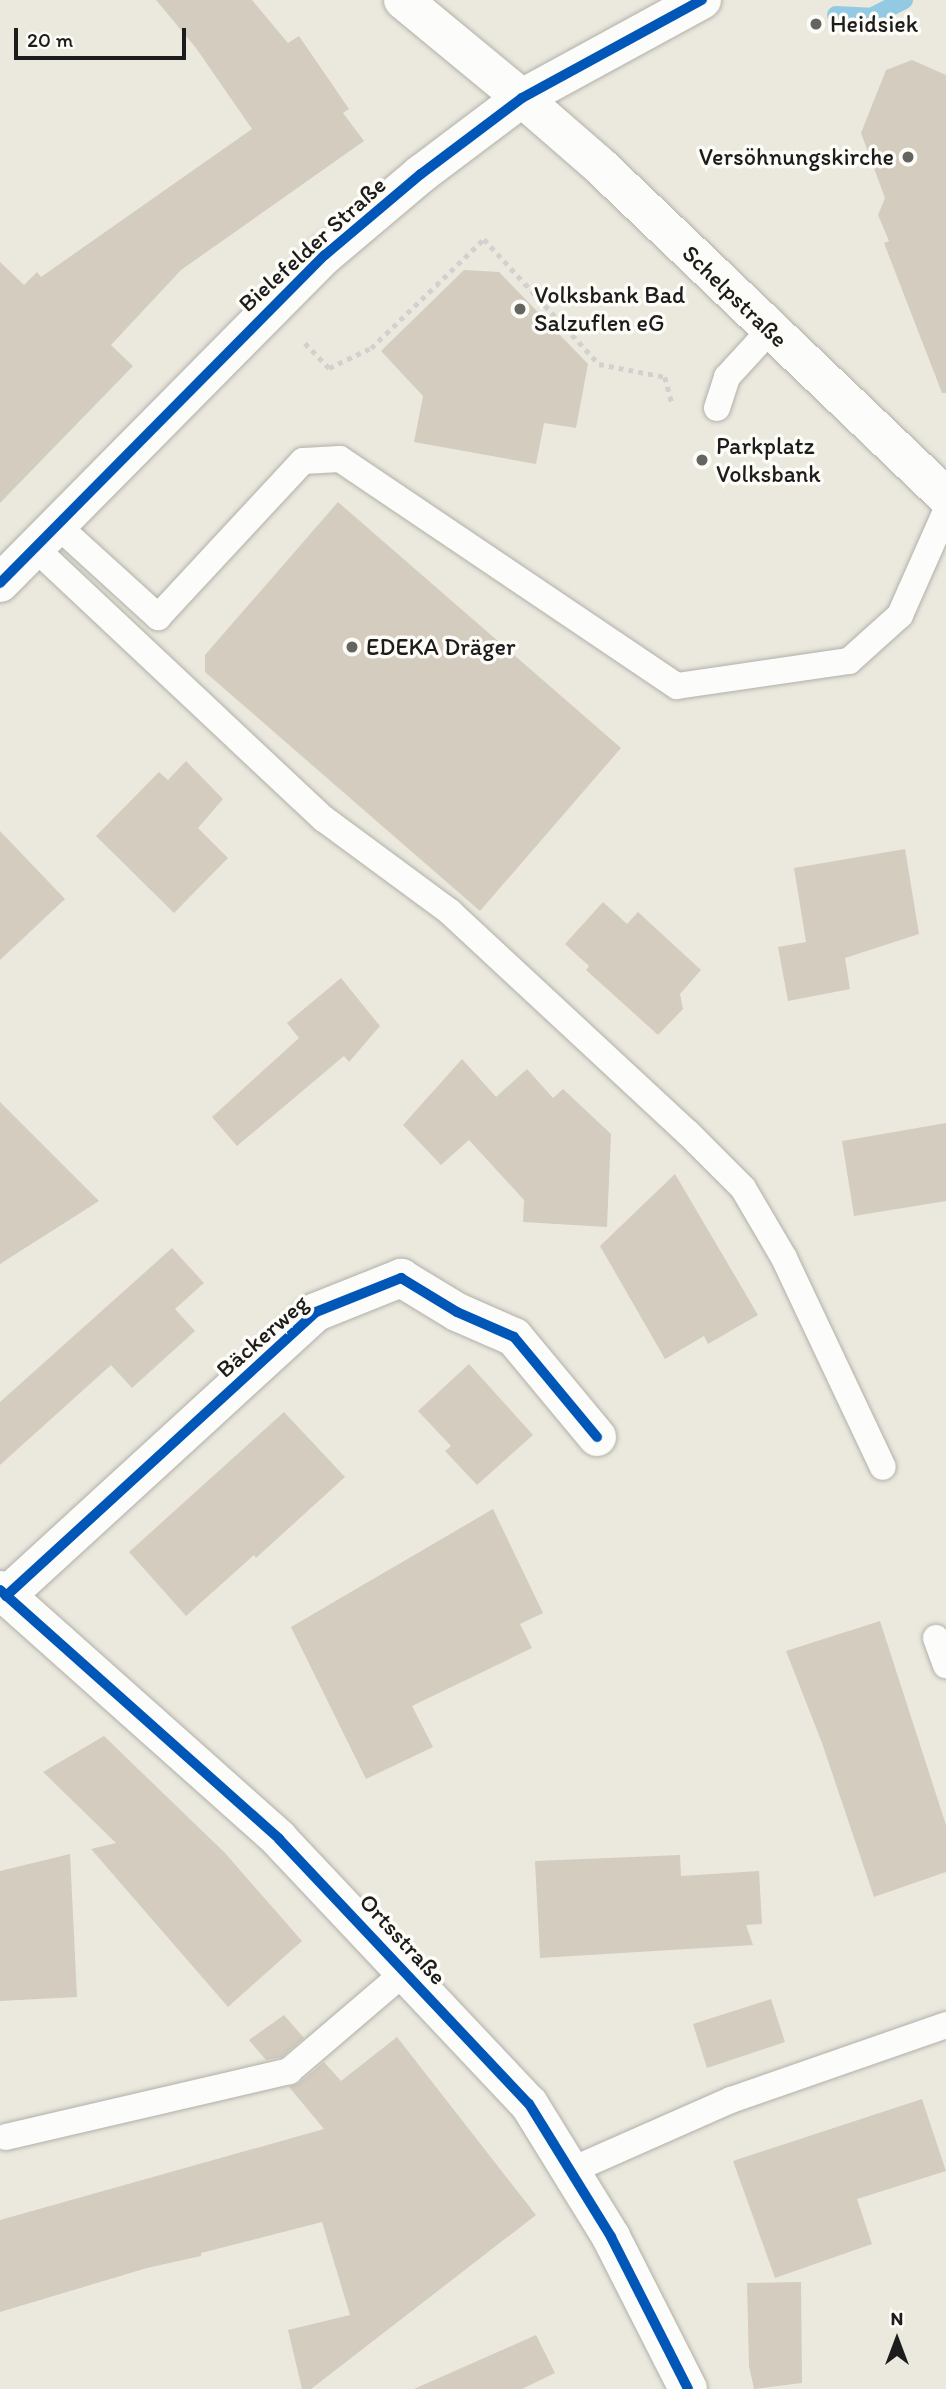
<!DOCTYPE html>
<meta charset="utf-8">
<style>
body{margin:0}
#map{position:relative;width:946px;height:2389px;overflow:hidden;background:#ebe9de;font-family:Itim,sans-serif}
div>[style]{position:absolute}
.stream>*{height:18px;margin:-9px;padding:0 9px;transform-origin:9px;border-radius:9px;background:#92cae4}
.building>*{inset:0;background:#d4ccbe}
.path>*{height:4.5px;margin-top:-2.25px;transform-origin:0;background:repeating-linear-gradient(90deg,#d2d1cf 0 5px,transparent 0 10px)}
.roads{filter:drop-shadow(0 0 2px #b1b0a9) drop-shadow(0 0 2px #b1b0a9)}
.service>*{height:26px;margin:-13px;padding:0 13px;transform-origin:13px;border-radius:13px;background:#fcfcfa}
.minor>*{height:38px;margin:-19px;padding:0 19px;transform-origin:19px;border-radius:19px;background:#fcfcfa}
.tertiary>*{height:38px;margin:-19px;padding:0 19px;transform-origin:19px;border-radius:19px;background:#fcfcfa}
.secondary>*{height:38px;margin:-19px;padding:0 19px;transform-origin:19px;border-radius:19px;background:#fcfcfa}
.cycleway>*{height:10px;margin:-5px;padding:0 5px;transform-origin:5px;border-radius:5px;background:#0057b8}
.dots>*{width:19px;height:19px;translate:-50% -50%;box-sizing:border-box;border:4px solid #fdfcf7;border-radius:50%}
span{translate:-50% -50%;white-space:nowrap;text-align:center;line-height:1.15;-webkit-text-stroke:7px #fdfcf7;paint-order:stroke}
.poi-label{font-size:24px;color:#1c1c1c}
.left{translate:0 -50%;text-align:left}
.right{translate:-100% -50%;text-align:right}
.street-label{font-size:24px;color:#1c1c1c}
.north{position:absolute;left:862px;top:2305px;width:70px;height:70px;-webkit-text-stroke:5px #fdfcf7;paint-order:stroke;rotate:0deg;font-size:19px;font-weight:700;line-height:28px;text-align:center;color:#1c1c1c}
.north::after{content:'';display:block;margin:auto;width:24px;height:32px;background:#1c1c1c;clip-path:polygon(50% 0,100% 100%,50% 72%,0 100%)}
.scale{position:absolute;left:14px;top:28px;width:172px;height:32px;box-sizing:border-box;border:4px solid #1c1c1c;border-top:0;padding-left:9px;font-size:21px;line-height:24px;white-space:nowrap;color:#1c1c1c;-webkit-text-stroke:5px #fdfcf7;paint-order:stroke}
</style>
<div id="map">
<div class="stream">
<i style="left:836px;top:15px;width:35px;rotate:3deg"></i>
<i style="left:871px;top:17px;width:37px;rotate:-27deg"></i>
</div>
<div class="building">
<i style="clip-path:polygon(156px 0,252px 0,288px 43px,299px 36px,349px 109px,343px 113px,364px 141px,181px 270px,111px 345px,133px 366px,0 503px,0 262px,24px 285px,37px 272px,41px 277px,252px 129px,196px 48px)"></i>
<i style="clip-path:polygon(912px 60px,946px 75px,946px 393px,942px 393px,884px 243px,889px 241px,878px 215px,885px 198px,861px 133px,886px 70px)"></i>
<i style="clip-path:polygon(464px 270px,499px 272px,588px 364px,576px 428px,544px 423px,536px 464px,414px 442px,423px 396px,381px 351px)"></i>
<i style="clip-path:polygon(338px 502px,621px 748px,480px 911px,205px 672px,205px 655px)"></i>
<i style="clip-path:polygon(186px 761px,223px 799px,198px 828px,228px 858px,174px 913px,96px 836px,159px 772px,168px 780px)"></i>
<i style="clip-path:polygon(0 831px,65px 899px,0 960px)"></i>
<i style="clip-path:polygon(905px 849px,919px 934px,845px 958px,850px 989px,788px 1001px,778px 947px,806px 942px,794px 868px)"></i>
<i style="clip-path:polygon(603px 902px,627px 924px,638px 912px,701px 970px,680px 994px,683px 1009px,658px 1035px,586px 970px,589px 966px,565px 944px)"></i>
<i style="clip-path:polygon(341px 978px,380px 1026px,349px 1062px,344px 1056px,237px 1146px,212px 1117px,299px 1038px,287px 1023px)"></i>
<i style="clip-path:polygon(462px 1059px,496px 1097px,527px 1069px,553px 1098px,563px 1089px,611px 1134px,607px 1227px,523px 1222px,524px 1200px,469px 1140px,441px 1165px,403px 1125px)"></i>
<i style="clip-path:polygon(0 1102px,99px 1201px,0 1264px)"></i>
<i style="clip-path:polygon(946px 1123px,946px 1201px,854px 1216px,842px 1141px)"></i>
<i style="clip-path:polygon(675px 1174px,758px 1315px,708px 1344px,704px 1336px,665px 1359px,600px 1246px)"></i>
<i style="clip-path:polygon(172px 1248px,204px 1283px,175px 1309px,195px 1331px,132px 1388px,111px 1365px,0 1465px,0 1402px)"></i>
<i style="clip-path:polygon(469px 1364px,533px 1435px,477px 1485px,445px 1451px,451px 1446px,418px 1411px)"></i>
<i style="clip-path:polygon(284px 1412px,345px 1477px,256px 1558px,254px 1555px,186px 1616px,129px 1552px)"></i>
<i style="clip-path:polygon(493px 1509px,543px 1613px,520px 1624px,532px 1648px,412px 1706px,433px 1747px,366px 1779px,291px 1627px)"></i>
<i style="clip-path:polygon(880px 1621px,946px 1825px,946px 1872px,874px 1897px,822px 1743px,786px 1651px)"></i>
<i style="clip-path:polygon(104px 1736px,225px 1853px,302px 1941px,228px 2007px,91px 1849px,116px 1843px,43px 1772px)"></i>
<i style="clip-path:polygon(70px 1854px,77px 1997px,0 2001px,0 1871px)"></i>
<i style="clip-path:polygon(680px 1855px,681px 1876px,759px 1871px,762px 1924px,746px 1925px,753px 1945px,540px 1958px,535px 1861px)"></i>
<i style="clip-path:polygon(771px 1999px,785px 2042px,707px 2068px,693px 2024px)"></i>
<i style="clip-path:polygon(284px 2015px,304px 2038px,282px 2057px,266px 2060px,249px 2040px)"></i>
<i style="clip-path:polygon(397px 2037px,536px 2215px,311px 2389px,302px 2389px,288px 2330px,350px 2315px,322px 2222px,201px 2253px,201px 2256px,147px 2268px,0 2312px,0 2220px,324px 2129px,289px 2087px,299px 2083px,324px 2062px,341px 2081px)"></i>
<i style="clip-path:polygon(922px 2099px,946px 2171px,857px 2199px,872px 2244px,775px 2278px,733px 2161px)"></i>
<i style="clip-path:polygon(801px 2282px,802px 2383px,754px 2389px,749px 2366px,747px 2283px)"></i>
<i style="clip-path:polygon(536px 2335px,555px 2373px,522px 2389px,414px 2389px)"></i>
</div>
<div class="path">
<i style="left:305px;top:343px;width:35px;rotate:46deg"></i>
<i style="left:329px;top:368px;width:47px;rotate:-25.5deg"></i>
<i style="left:371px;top:348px;width:157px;rotate:-44deg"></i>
<i style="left:484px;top:239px;width:170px;rotate:47.4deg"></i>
<i style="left:599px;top:364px;width:67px;rotate:11.1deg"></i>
<i style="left:665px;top:377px;width:27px;rotate:75deg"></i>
</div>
<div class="roads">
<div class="service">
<i style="left:717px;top:408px;width:33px;rotate:-72deg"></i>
<i style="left:727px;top:377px;width:64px;rotate:-47.5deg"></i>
<i style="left:57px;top:525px;width:137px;rotate:42.3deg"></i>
<i style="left:158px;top:617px;width:213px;rotate:-47.1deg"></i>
<i style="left:303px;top:461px;width:37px;rotate:-3deg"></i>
<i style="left:340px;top:459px;width:406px;rotate:34deg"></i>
<i style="left:677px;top:686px;width:174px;rotate:-8.3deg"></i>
<i style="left:849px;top:661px;width:69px;rotate:-42deg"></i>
<i style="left:900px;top:615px;width:114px;rotate:-66.1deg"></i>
<i style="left:35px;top:548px;width:396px;rotate:43.2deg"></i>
<i style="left:324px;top:819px;width:157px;rotate:36.4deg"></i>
<i style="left:450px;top:912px;width:323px;rotate:42.9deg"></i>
<i style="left:687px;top:1132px;width:79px;rotate:45deg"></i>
<i style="left:743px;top:1188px;width:81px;rotate:59.6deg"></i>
<i style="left:784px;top:1258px;width:231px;rotate:64.7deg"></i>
<i style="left:936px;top:1638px;width:29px;rotate:70deg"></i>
<i style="left:6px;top:2137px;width:291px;rotate:-13.1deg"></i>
<i style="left:289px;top:2071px;width:153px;rotate:-40.5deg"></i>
<i style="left:570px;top:2171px;width:176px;rotate:-23.8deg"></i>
<i style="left:731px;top:2100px;width:228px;rotate:-19.2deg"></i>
</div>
<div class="minor">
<i style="left:522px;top:98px;width:101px;rotate:41deg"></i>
<i style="left:598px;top:164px;width:482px;rotate:43.7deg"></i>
<i style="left:0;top:1590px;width:374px;rotate:41.7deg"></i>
<i style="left:279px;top:1839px;width:364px;rotate:46.7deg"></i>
<i style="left:529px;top:2104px;width:156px;rotate:58.3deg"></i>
<i style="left:611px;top:2237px;width:170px;rotate:63.1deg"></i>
<i style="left:6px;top:1596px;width:420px;rotate:-42.5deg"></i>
<i style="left:316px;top:1312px;width:92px;rotate:-21.8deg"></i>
<i style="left:401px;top:1278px;width:66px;rotate:31.3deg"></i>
<i style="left:457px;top:1312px;width:62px;rotate:23.7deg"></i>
<i style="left:514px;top:1337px;width:130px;rotate:50.3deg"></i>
</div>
<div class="tertiary">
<i style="left:403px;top:0;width:154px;rotate:39.5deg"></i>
</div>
<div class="secondary">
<i style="left:0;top:583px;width:462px;rotate:-45.3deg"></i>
<i style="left:325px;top:255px;width:126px;rotate:-40.2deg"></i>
<i style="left:421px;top:174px;width:126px;rotate:-37deg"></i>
<i style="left:522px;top:98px;width:205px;rotate:-28.6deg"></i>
</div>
</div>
<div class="cycleway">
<i style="left:0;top:583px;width:462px;rotate:-45.3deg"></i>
<i style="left:325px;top:255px;width:126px;rotate:-40.2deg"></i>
<i style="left:421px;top:174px;width:126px;rotate:-37deg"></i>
<i style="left:522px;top:98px;width:205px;rotate:-28.6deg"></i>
<i style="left:0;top:1590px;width:374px;rotate:41.7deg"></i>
<i style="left:279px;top:1839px;width:364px;rotate:46.7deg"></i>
<i style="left:529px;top:2104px;width:156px;rotate:58.3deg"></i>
<i style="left:611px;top:2237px;width:170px;rotate:63.1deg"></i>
<i style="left:6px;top:1596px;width:420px;rotate:-42.5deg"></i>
<i style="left:316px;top:1312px;width:92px;rotate:-21.8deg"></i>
<i style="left:401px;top:1278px;width:66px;rotate:31.3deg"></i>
<i style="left:457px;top:1312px;width:62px;rotate:23.7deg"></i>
<i style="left:514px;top:1337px;width:130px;rotate:50.3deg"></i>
</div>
<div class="dots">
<i style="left:816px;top:24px;background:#646460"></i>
<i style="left:908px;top:157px;background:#646460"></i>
<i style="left:520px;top:309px;background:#646460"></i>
<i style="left:702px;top:460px;background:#646460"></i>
<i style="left:352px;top:647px;background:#646460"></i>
</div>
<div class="poi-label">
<span class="left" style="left:830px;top:24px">Heidsiek</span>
<span class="right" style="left:894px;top:157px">Versöhnungskirche</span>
<span class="left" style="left:534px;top:309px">Volksbank Bad<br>Salzuflen eG</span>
<span class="left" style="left:716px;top:460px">Parkplatz<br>Volksbank</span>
<span class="left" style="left:366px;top:647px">EDEKA Dräger</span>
</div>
<div class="street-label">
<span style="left:312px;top:244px;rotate:-42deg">Bielefelder Straße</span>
<span style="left:735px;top:296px;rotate:44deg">Schelpstraße</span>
<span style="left:262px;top:1336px;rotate:-41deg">Bäckerweg</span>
<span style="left:403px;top:1939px;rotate:47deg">Ortsstraße</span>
</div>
<div class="north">N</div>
<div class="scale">20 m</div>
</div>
